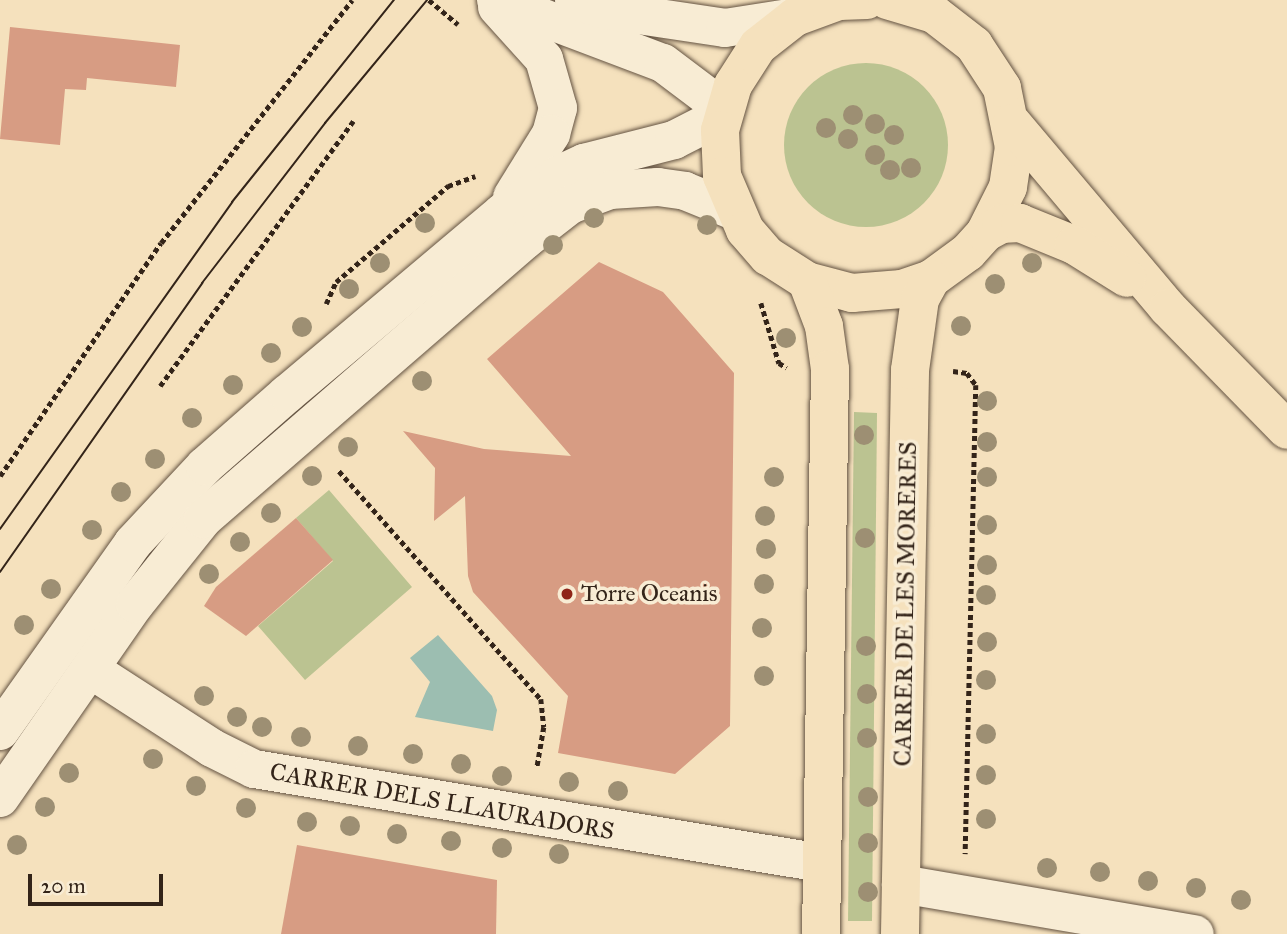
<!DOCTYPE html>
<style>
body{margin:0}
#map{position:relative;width:1287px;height:934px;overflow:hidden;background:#f5e1bd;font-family:"IM FELL Great Primer",serif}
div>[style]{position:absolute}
.green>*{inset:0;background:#bbc391}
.round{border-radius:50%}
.water>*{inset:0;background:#9cbeb1}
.building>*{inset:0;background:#d79c83}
.path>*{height:4.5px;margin-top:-2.25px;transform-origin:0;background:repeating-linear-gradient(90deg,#332419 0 5px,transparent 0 8.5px)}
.roads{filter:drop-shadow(0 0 2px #645342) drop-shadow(0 0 2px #645342)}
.minor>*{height:38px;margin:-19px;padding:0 19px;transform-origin:19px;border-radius:19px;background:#f8ecd4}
.major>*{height:38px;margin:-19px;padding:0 19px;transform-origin:19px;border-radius:19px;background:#f5e1bd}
.tram>*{height:2px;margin:-1px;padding:0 1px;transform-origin:1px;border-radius:1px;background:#332419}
.trees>*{width:20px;height:20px;margin:-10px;border-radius:50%;background:#9d8f73}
.dots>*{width:19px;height:19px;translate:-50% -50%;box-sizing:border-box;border:4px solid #f8ecd4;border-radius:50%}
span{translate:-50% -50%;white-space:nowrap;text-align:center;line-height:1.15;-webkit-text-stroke:7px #f8ecd4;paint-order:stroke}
.poi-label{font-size:24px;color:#332419}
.left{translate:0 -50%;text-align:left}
.street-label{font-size:24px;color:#332419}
.scale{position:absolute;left:28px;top:874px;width:135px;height:32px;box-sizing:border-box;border:4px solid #332419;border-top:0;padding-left:9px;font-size:21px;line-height:24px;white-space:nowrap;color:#332419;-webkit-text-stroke:5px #f8ecd4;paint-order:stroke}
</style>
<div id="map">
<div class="green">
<i class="round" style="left:784px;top:63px;width:164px;height:164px"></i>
<i style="clip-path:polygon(854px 412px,877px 413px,872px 921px,848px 921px)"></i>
<i style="clip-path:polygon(329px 490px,412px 587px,305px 680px,258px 626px,333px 561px,296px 518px)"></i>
</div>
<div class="water">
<i style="clip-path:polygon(438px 635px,492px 696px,497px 710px,493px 731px,415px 717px,430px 682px,410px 658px)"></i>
</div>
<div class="building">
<i style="clip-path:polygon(10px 27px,180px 45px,176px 87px,87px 78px,86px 90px,65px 89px,60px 145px,0 139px)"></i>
<i style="clip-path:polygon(599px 262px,663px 292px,734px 373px,730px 726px,675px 774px,558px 753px,568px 696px,473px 592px,468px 576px,465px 496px,434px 521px,435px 468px,403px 431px,484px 449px,571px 456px,487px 359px)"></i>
<i style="clip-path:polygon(296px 518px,333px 560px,246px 636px,204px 606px,216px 587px)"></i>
<i style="clip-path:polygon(297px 845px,497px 880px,496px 934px,281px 934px)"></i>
</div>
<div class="path">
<i style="left:429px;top:0;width:38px;rotate:40deg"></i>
<i style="left:761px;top:303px;width:63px;rotate:73.3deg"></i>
<i style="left:779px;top:363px;width:9px;rotate:32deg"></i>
<i style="left:326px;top:304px;width:24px;rotate:-66deg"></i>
<i style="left:336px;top:282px;width:148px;rotate:-40.6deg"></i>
<i style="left:448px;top:186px;width:29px;rotate:-20deg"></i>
<i style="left:953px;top:371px;width:14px;rotate:8deg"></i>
<i style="left:967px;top:373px;width:15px;rotate:53deg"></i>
<i style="left:976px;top:385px;width:469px;rotate:91.3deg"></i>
<i style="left:160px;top:386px;width:328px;rotate:-53.9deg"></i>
<i style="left:339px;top:471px;width:305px;rotate:48.5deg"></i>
<i style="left:541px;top:699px;width:28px;rotate:84deg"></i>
<i style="left:544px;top:727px;width:42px;rotate:99.7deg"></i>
<i style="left:0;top:476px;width:283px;rotate:-55.4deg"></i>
<i style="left:161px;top:243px;width:309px;rotate:-51.8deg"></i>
</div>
<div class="roads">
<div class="minor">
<i style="left:496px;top:0;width:178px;rotate:20.7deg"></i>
<i style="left:663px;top:63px;width:76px;rotate:37deg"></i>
<i style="left:574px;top:0;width:33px;rotate:18deg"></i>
<i style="left:605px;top:10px;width:121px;rotate:8.5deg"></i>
<i style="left:725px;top:28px;width:71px;rotate:-8.9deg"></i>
<i style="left:497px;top:7px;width:70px;rotate:47.9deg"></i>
<i style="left:544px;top:59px;width:51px;rotate:74.1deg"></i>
<i style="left:558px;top:108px;width:27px;rotate:105deg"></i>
<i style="left:551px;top:134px;width:74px;rotate:121.8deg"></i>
<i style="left:90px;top:669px;width:145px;rotate:32.9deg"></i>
<i style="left:212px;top:748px;width:47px;rotate:26.6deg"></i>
<i style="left:254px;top:769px;width:575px;rotate:9.41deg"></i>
<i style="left:0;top:731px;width:230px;rotate:-54.7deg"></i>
<i style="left:133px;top:543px;width:105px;rotate:-46.9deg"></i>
<i style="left:205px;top:466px;width:109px;rotate:-41.3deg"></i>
<i style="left:287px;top:394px;width:281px;rotate:-40.1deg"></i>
<i style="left:502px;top:213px;width:68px;rotate:-34.2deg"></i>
<i style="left:558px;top:175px;width:29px;rotate:-25deg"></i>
<i style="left:584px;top:163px;width:93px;rotate:-14.3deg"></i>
<i style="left:674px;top:140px;width:55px;rotate:-27deg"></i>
<i style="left:0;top:798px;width:236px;rotate:-55.2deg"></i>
<i style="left:135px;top:604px;width:109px;rotate:-51.3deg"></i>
<i style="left:203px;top:519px;width:426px;rotate:-40.9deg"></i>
<i style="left:525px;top:240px;width:57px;rotate:-37.9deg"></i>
<i style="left:570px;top:205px;width:43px;rotate:-20.6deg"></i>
<i style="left:610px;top:190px;width:48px;rotate:-3.6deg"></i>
<i style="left:658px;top:187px;width:27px;rotate:8deg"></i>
<i style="left:685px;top:191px;width:53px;rotate:22.2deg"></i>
<i style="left:901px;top:884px;width:298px;rotate:9.7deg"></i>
</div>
<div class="major">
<i style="left:867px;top:0;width:28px;rotate:178deg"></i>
<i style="left:839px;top:1px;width:47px;rotate:160deg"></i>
<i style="left:795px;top:17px;width:47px;rotate:141.9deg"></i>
<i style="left:758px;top:46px;width:46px;rotate:122.7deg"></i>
<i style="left:733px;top:85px;width:47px;rotate:106.1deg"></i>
<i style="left:720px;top:130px;width:46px;rotate:87.5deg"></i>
<i style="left:722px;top:176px;width:59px;rotate:66.9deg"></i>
<i style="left:745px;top:230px;width:35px;rotate:49deg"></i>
<i style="left:768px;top:256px;width:46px;rotate:32.7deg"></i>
<i style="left:807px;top:281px;width:47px;rotate:14.9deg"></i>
<i style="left:852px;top:293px;width:50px;rotate:-4.6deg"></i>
<i style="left:902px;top:289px;width:31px;rotate:-19deg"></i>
<i style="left:931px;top:279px;width:46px;rotate:-36.1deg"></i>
<i style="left:968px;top:252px;width:25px;rotate:-48deg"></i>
<i style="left:985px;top:233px;width:51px;rotate:-63.4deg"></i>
<i style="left:1008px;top:187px;width:40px;rotate:-81.5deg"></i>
<i style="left:1014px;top:147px;width:60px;rotate:-101.5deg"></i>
<i style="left:1002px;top:88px;width:51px;rotate:-123.1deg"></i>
<i style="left:974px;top:45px;width:51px;rotate:-142.2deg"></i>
<i style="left:934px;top:14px;width:49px;rotate:-163.4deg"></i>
<i style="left:1012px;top:123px;width:242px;rotate:49.9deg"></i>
<i style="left:1168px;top:308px;width:170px;rotate:45.7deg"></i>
<i style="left:985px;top:233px;width:18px;rotate:-29deg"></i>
<i style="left:1001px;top:224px;width:19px;rotate:-3deg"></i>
<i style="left:1020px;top:223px;width:58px;rotate:22.2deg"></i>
<i style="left:1074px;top:245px;width:62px;rotate:31.9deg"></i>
<i style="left:807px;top:281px;width:48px;rotate:69.3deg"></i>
<i style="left:824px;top:326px;width:43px;rotate:82.1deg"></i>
<i style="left:830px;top:369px;width:565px;rotate:90.91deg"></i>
<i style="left:900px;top:934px;width:564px;rotate:-88.98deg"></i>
<i style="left:910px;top:370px;width:72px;rotate:-82deg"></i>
<i style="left:920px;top:299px;width:23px;rotate:-61deg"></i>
</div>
</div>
<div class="tram">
<i style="left:0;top:529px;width:401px;rotate:-54.6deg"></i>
<i style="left:232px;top:202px;width:259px;rotate:-51.3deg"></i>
<i style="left:0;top:572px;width:353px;rotate:-55deg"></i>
<i style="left:202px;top:283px;width:202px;rotate:-52.4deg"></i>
<i style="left:325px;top:123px;width:160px;rotate:-50.3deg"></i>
</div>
<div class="trees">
<i style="left:853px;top:115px"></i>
<i style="left:875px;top:124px"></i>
<i style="left:826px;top:128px"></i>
<i style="left:894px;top:135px"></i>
<i style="left:848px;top:139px"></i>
<i style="left:875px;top:155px"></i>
<i style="left:911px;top:168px"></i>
<i style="left:890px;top:170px"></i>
<i style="left:594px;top:218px"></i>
<i style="left:425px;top:223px"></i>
<i style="left:707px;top:225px"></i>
<i style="left:553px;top:245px"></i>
<i style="left:380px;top:263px"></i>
<i style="left:1032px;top:263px"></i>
<i style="left:995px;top:284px"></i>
<i style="left:349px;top:289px"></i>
<i style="left:961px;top:326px"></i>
<i style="left:302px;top:327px"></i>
<i style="left:786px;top:338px"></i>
<i style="left:271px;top:353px"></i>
<i style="left:422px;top:381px"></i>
<i style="left:233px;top:385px"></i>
<i style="left:987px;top:401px"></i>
<i style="left:192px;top:418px"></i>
<i style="left:864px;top:435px"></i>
<i style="left:987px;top:442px"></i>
<i style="left:348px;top:447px"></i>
<i style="left:155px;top:459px"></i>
<i style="left:312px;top:476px"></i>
<i style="left:774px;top:477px"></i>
<i style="left:987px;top:477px"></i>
<i style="left:121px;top:492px"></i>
<i style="left:271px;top:513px"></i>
<i style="left:765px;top:516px"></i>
<i style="left:987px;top:525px"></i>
<i style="left:92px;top:530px"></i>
<i style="left:865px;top:538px"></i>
<i style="left:240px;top:542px"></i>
<i style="left:766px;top:549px"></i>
<i style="left:987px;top:565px"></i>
<i style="left:209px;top:574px"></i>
<i style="left:764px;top:584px"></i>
<i style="left:51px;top:589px"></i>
<i style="left:986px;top:595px"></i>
<i style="left:24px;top:625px"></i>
<i style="left:762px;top:628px"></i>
<i style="left:987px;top:642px"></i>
<i style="left:866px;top:646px"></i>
<i style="left:764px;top:676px"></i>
<i style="left:986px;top:680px"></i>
<i style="left:867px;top:694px"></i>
<i style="left:204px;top:696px"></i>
<i style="left:237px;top:717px"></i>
<i style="left:262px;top:727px"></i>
<i style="left:986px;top:734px"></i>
<i style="left:301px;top:737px"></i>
<i style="left:867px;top:738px"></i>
<i style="left:358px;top:746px"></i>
<i style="left:413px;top:754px"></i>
<i style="left:153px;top:759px"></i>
<i style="left:461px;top:764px"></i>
<i style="left:69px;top:773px"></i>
<i style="left:986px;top:775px"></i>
<i style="left:502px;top:776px"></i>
<i style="left:569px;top:782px"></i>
<i style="left:196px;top:786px"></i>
<i style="left:618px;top:791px"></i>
<i style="left:868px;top:797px"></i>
<i style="left:45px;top:807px"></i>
<i style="left:246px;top:808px"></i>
<i style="left:986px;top:819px"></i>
<i style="left:307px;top:822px"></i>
<i style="left:350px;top:826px"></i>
<i style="left:397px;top:834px"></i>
<i style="left:451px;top:841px"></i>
<i style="left:868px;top:843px"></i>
<i style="left:17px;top:845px"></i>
<i style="left:502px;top:848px"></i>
<i style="left:559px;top:854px"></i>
<i style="left:1047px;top:868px"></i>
<i style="left:1100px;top:872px"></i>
<i style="left:1148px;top:881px"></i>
<i style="left:1196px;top:888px"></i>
<i style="left:868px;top:892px"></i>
<i style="left:1241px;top:900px"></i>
</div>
<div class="dots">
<i style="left:567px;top:594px;background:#8f2418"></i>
</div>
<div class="poi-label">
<span class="left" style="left:581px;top:594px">Torre Oceanis</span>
</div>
<div class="street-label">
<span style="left:906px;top:604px;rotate:-89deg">CARRER DE LES MORERES</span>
<span style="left:442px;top:802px;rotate:10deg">CARRER DELS LLAURADORS</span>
</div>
<div class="scale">20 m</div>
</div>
